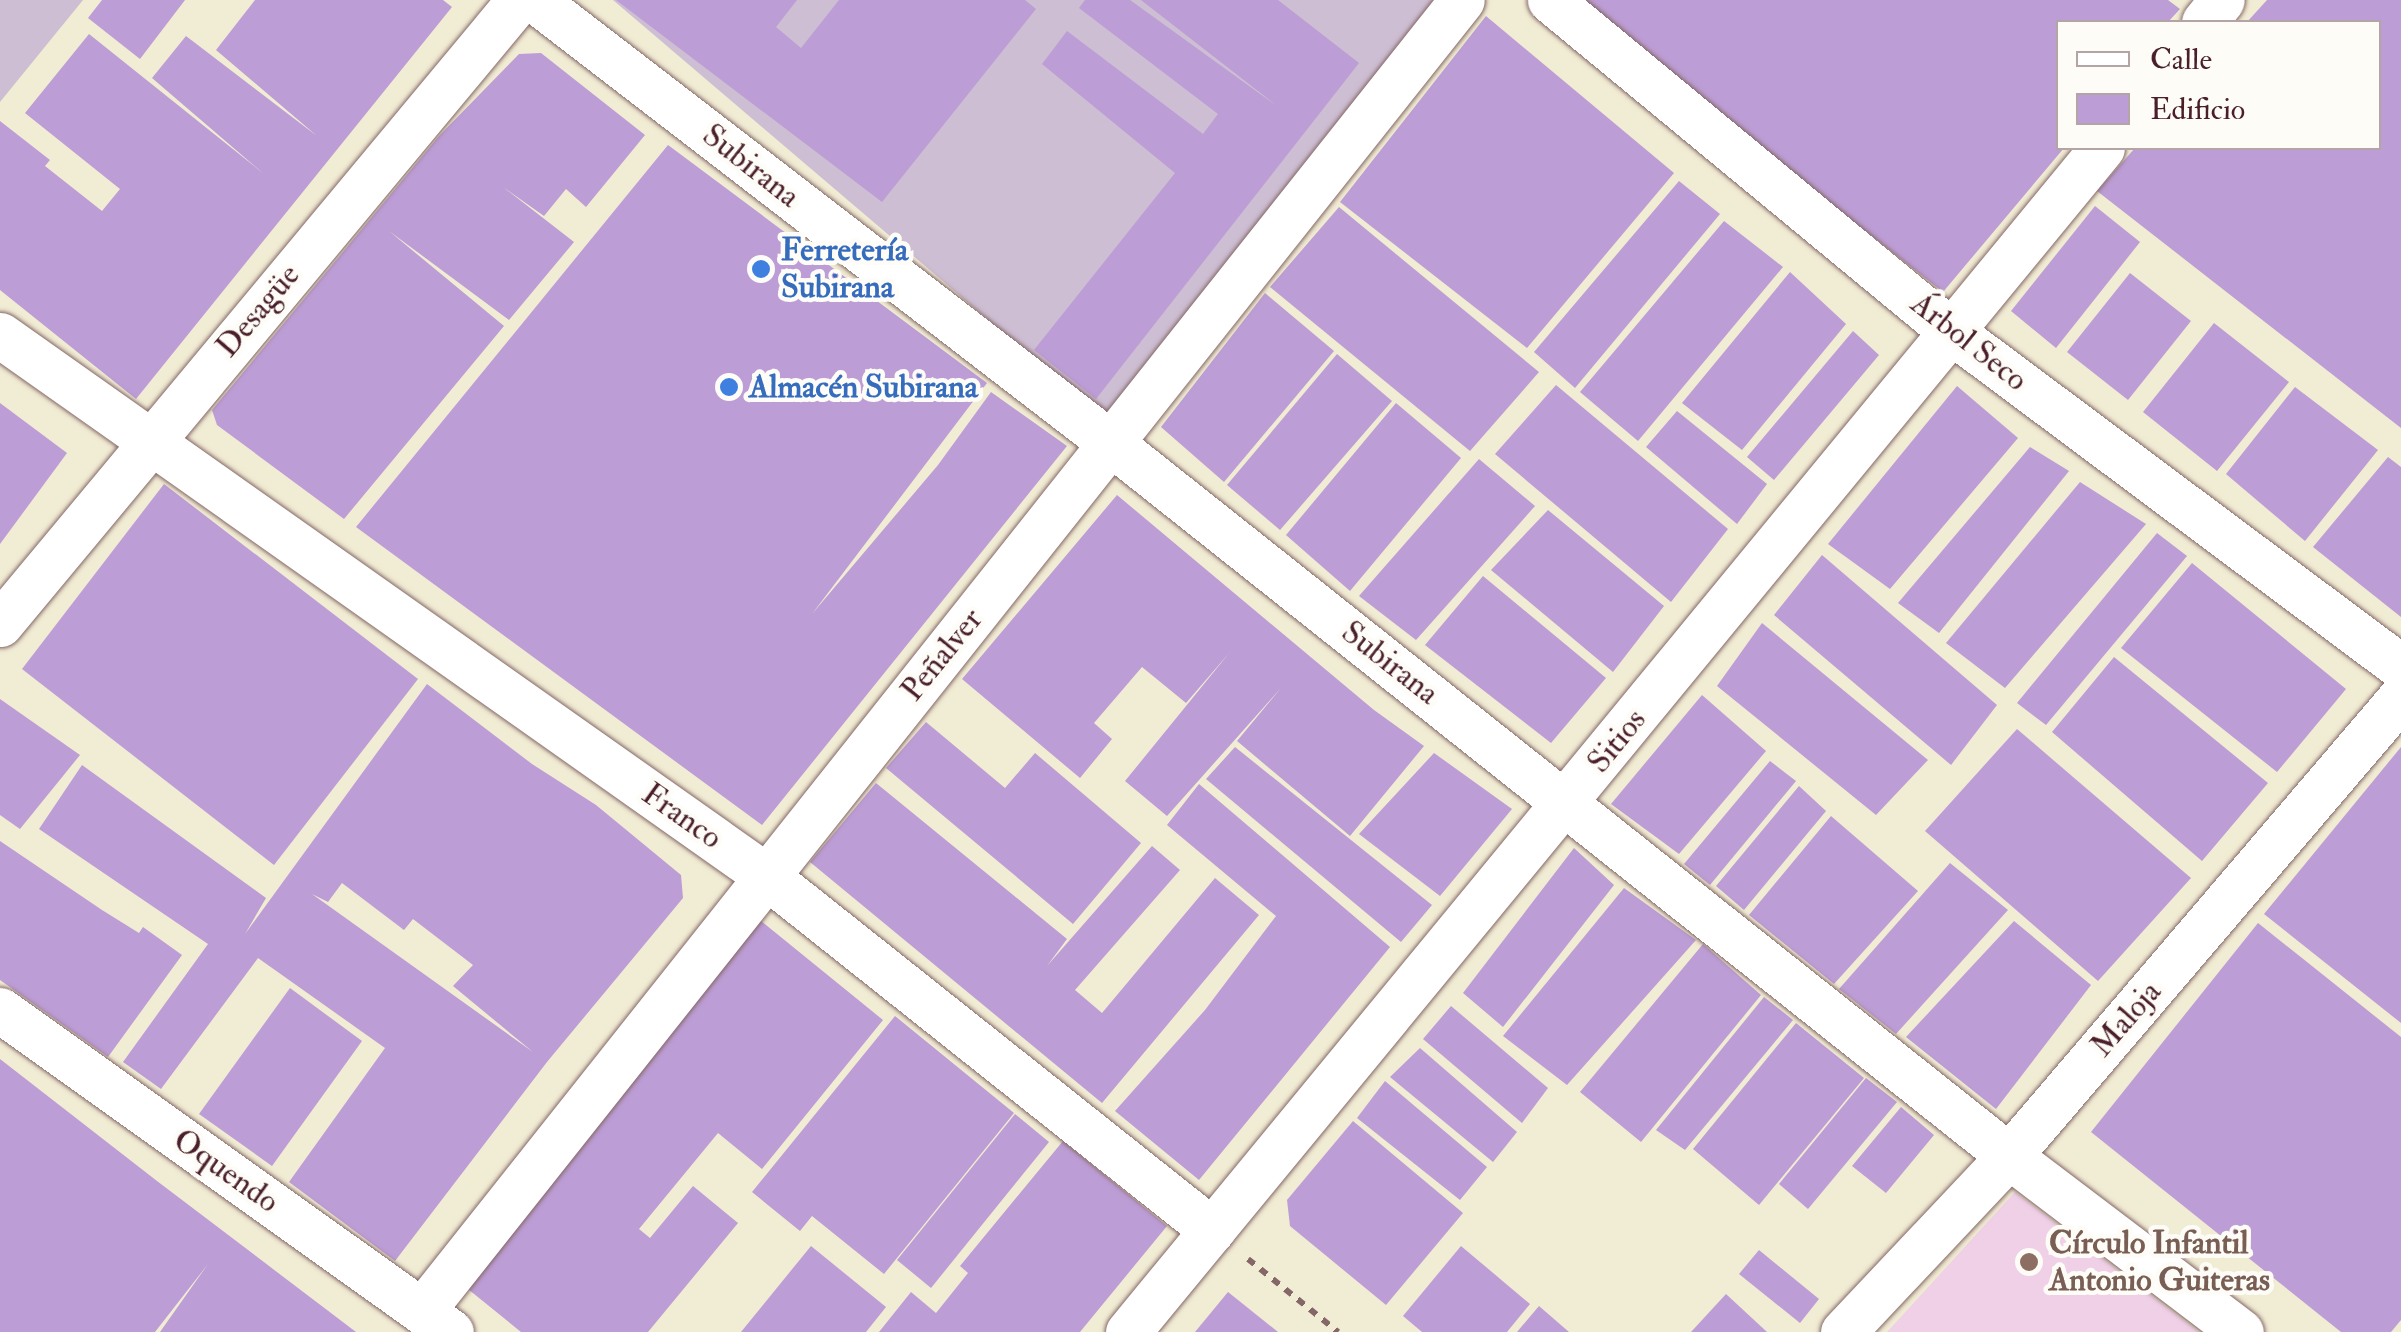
<!DOCTYPE html>
<meta charset="utf-8">
<style>
body{margin:0}
#map{position:relative;width:2401px;height:1332px;overflow:hidden;background:#f1ecd4;font-family:"IM FELL Double Pica",serif}
div>[style]{position:absolute}
.built>*{inset:0;background:#efd0e7}
.industrial>*{inset:0;background:#cdbed3}
.building>*{inset:0;background:#bc9dd5}
.path>*{height:6px;margin-top:-3px;transform-origin:0;background:repeating-linear-gradient(90deg,#846766 0 8px,transparent 0 16px)}
.roads{filter:drop-shadow(0 0 2px #846766) drop-shadow(0 0 2px #846766)}
.minor>*{height:45px;margin:-22.5px;padding:0 22.5px;transform-origin:22.5px;border-radius:22.5px;background:#fff}
.dots>*{width:28px;height:28px;translate:-50% -50%;box-sizing:border-box;border:5px solid #fdfcf7;border-radius:50%}
span{translate:-50% -50%;white-space:nowrap;text-align:center;line-height:1.15;-webkit-text-stroke:9px #fdfcf7;paint-order:stroke}
.street-label{font-size:32px;color:#4a1f2b}
.shop-label{font-size:32px;color:#366cbe;font-weight:700}
.left{translate:0 -50%;text-align:left}
.education-label{font-size:32px;color:#785e54;font-weight:700}
.legend{position:absolute;left:2056px;top:20px;width:325px;height:130px;box-sizing:border-box;background:#fdfcf7;border:2px solid #b5a4a5;margin:0;padding:12px 18px;list-style:none;font-size:30px;color:#4a1f2b}
.legend li{display:flex;align-items:center;gap:20px;height:50px}
.legend b{width:50px;border:2px solid #b5a4a5}
</style>
<div id="map">
<div class="built">
<i style="clip-path:polygon(2015px 1192px,2199px 1332px,1887px 1332px)"></i>
</div>
<div class="industrial">
<i style="clip-path:polygon(0 0,83px 0,0 102px)"></i>
<i style="clip-path:polygon(613px 0,1446px 0,1107px 421px)"></i>
</div>
<div class="building">
<i style="clip-path:polygon(102px 0,185px 0,140px 59px,88px 18px)"></i>
<i style="clip-path:polygon(255px 0,443px 0,452px 7px,136px 399px,0 290px,0 121px,50px 160px,45px 166px,102px 211px,120px 189px,25px 113px,89px 34px,264px 174px,152px 78px,186px 36px,317px 136px,216px 50px)"></i>
<i style="clip-path:polygon(616px 0,797px 0,776px 27px,801px 48px,839px 0,1025px 0,1036px 9px,882px 202px)"></i>
<i style="clip-path:polygon(1085px 0,1130px 0,1277px 106px,1141px 0,1278px 0,1359px 63px,1096px 399px,1034px 350px,1175px 173px,1042px 64px,1067px 31px,1203px 134px,1218px 114px,1079px 8px)"></i>
<i style="clip-path:polygon(1571px 0,2168px 0,2180px 9px,2168px 22px,2058px 22px,2058px 148px,2064px 148px,1943px 292px)"></i>
<i style="clip-path:polygon(2267px 0,2401px 0,2401px 428px,2097px 191px,2135px 148px,2378px 148px,2378px 22px,2247px 22px)"></i>
<i style="clip-path:polygon(1486px 16px,1674px 173px,1527px 348px,1340px 202px)"></i>
<i style="clip-path:polygon(541px 53px,645px 135px,586px 207px,566px 189px,544px 216px,503px 187px,574px 242px,509px 320px,389px 231px,504px 326px,344px 519px,217px 425px,212px 410px,439px 136px,519px 54px)"></i>
<i style="clip-path:polygon(668px 145px,987px 383px,812px 614px,938px 465px,991px 392px,1067px 446px,762px 825px,356px 527px)"></i>
<i style="clip-path:polygon(1679px 181px,1720px 214px,1575px 388px,1534px 352px)"></i>
<i style="clip-path:polygon(2095px 206px,2140px 242px,2056px 348px,2011px 311px)"></i>
<i style="clip-path:polygon(1339px 207px,1539px 372px,1470px 451px,1270px 287px)"></i>
<i style="clip-path:polygon(1724px 221px,1783px 267px,1638px 441px,1580px 392px)"></i>
<i style="clip-path:polygon(1790px 272px,1846px 324px,1742px 450px,1682px 403px)"></i>
<i style="clip-path:polygon(2130px 273px,2191px 321px,2128px 400px,2067px 352px)"></i>
<i style="clip-path:polygon(1265px 293px,1334px 351px,1224px 482px,1161px 427px)"></i>
<i style="clip-path:polygon(2214px 323px,2289px 382px,2217px 471px,2143px 412px)"></i>
<i style="clip-path:polygon(1853px 331px,1879px 355px,1774px 480px,1747px 457px)"></i>
<i style="clip-path:polygon(1337px 354px,1392px 401px,1280px 530px,1227px 485px)"></i>
<i style="clip-path:polygon(1556px 385px,1728px 529px,1671px 602px,1495px 454px)"></i>
<i style="clip-path:polygon(1957px 386px,2018px 438px,1890px 589px,1828px 544px)"></i>
<i style="clip-path:polygon(2295px 387px,2378px 450px,2305px 541px,2226px 474px)"></i>
<i style="clip-path:polygon(0 403px,67px 453px,0 544px)"></i>
<i style="clip-path:polygon(1396px 403px,1461px 458px,1350px 591px,1286px 535px)"></i>
<i style="clip-path:polygon(1677px 411px,1767px 484px,1737px 524px,1646px 447px)"></i>
<i style="clip-path:polygon(2030px 447px,2069px 471px,1939px 633px,1898px 603px)"></i>
<i style="clip-path:polygon(2388px 457px,2401px 467px,2401px 617px,2313px 547px)"></i>
<i style="clip-path:polygon(1479px 459px,1535px 506px,1416px 640px,1359px 596px)"></i>
<i style="clip-path:polygon(2080px 482px,2146px 524px,2005px 688px,1946px 643px)"></i>
<i style="clip-path:polygon(164px 484px,418px 679px,274px 865px,22px 669px)"></i>
<i style="clip-path:polygon(1117px 495px,1374px 710px,1424px 746px,1350px 836px,1237px 741px,1281px 688px,1167px 816px,1125px 781px,1230px 652px,1186px 703px,1142px 667px,1094px 723px,1112px 739px,1080px 778px,962px 679px)"></i>
<i style="clip-path:polygon(1548px 510px,1664px 606px,1613px 672px,1491px 570px)"></i>
<i style="clip-path:polygon(2157px 533px,2187px 556px,2046px 725px,2017px 703px)"></i>
<i style="clip-path:polygon(1822px 555px,1997px 705px,1951px 765px,1774px 615px)"></i>
<i style="clip-path:polygon(2192px 563px,2346px 689px,2277px 772px,2121px 648px)"></i>
<i style="clip-path:polygon(1483px 576px,1606px 678px,1551px 743px,1425px 645px)"></i>
<i style="clip-path:polygon(1762px 623px,1928px 760px,1876px 815px,1717px 686px)"></i>
<i style="clip-path:polygon(2114px 657px,2268px 783px,2202px 861px,2052px 732px)"></i>
<i style="clip-path:polygon(evenodd,427px 684px,532px 764px,596px 805px,681px 875px,683px 898px,547px 1062px,395px 1261px,289px 1182px,385px 1048px,258px 958px,161px 1089px,123px 1062px,208px 944px,39px 829px,82px 765px,266px 898px,245px 934px,427px 684px,342px 883px,404px 930px,413px 919px,473px 965px,453px 986px,533px 1052px,312px 894px,328px 902px,342px 883px)"></i>
<i style="clip-path:polygon(1702px 695px,1766px 751px,1679px 854px,1611px 804px)"></i>
<i style="clip-path:polygon(0 699px,80px 755px,20px 829px,0 815px)"></i>
<i style="clip-path:polygon(926px 722px,1005px 788px,1035px 753px,1141px 843px,1073px 924px,886px 768px)"></i>
<i style="clip-path:polygon(2017px 729px,2191px 878px,2098px 981px,1925px 831px)"></i>
<i style="clip-path:polygon(1235px 747px,1432px 905px,1401px 942px,1206px 779px)"></i>
<i style="clip-path:polygon(2401px 747px,2401px 1023px,2264px 914px)"></i>
<i style="clip-path:polygon(1434px 753px,1512px 809px,1440px 896px,1359px 834px)"></i>
<i style="clip-path:polygon(1770px 761px,1796px 781px,1710px 885px,1684px 864px)"></i>
<i style="clip-path:polygon(876px 783px,1067px 939px,1047px 966px,1152px 846px,1180px 870px,1075px 990px,1102px 1013px,1215px 878px,1259px 915px,1102px 1103px,810px 862px)"></i>
<i style="clip-path:polygon(1199px 784px,1390px 947px,1199px 1180px,1115px 1111px,1205px 1010px,1276px 916px,1167px 825px)"></i>
<i style="clip-path:polygon(1799px 786px,1826px 811px,1744px 910px,1716px 886px)"></i>
<i style="clip-path:polygon(1831px 816px,1918px 891px,1834px 984px,1749px 915px)"></i>
<i style="clip-path:polygon(0 841px,102px 910px,139px 933px,143px 927px,182px 955px,108px 1057px,0 980px)"></i>
<i style="clip-path:polygon(1574px 848px,1614px 885px,1503px 1027px,1463px 993px)"></i>
<i style="clip-path:polygon(1950px 863px,2008px 910px,1896px 1034px,1839px 989px)"></i>
<i style="clip-path:polygon(1624px 888px,1696px 940px,1567px 1085px,1503px 1036px)"></i>
<i style="clip-path:polygon(760px 920px,883px 1020px,762px 1169px,718px 1133px,639px 1229px,650px 1238px,693px 1186px,738px 1223px,648px 1332px,521px 1332px,463px 1285px)"></i>
<i style="clip-path:polygon(2014px 921px,2091px 985px,1996px 1109px,1906px 1037px)"></i>
<i style="clip-path:polygon(2258px 923px,2401px 1037px,2401px 1320px,2391px 1332px,2341px 1332px,2091px 1132px)"></i>
<i style="clip-path:polygon(1703px 944px,1761px 995px,1641px 1142px,1580px 1092px)"></i>
<i style="clip-path:polygon(290px 988px,362px 1041px,272px 1166px,199px 1114px)"></i>
<i style="clip-path:polygon(1764px 997px,1793px 1020px,1685px 1150px,1656px 1130px)"></i>
<i style="clip-path:polygon(1451px 1006px,1548px 1088px,1522px 1123px,1423px 1039px)"></i>
<i style="clip-path:polygon(895px 1016px,1014px 1113px,884px 1274px,812px 1216px,800px 1231px,752px 1192px)"></i>
<i style="clip-path:polygon(1796px 1023px,1864px 1078px,1759px 1205px,1693px 1149px)"></i>
<i style="clip-path:polygon(1420px 1048px,1517px 1132px,1493px 1162px,1390px 1077px)"></i>
<i style="clip-path:polygon(0 1059px,157px 1181px,356px 1332px,160px 1332px,208px 1264px,155px 1332px,0 1332px)"></i>
<i style="clip-path:polygon(1866px 1078px,1897px 1102px,1808px 1209px,1779px 1184px)"></i>
<i style="clip-path:polygon(1385px 1081px,1487px 1167px,1460px 1200px,1357px 1118px)"></i>
<i style="clip-path:polygon(1901px 1107px,1934px 1135px,1886px 1193px,1852px 1166px)"></i>
<i style="clip-path:polygon(1015px 1114px,1049px 1142px,931px 1288px,897px 1260px)"></i>
<i style="clip-path:polygon(1353px 1121px,1463px 1213px,1386px 1305px,1290px 1226px,1287px 1200px)"></i>
<i style="clip-path:polygon(1063px 1141px,1167px 1226px,1080px 1332px,879px 1332px,911px 1292px,936px 1313px,968px 1273px,960px 1266px)"></i>
<i style="clip-path:polygon(811px 1246px,886px 1307px,866px 1332px,741px 1332px)"></i>
<i style="clip-path:polygon(1461px 1246px,1530px 1304px,1507px 1332px,1422px 1332px,1403px 1316px)"></i>
<i style="clip-path:polygon(1759px 1250px,1819px 1299px,1800px 1323px,1739px 1274px)"></i>
<i style="clip-path:polygon(1228px 1292px,1278px 1332px,1195px 1332px)"></i>
<i style="clip-path:polygon(1726px 1294px,1767px 1332px,1691px 1332px)"></i>
<i style="clip-path:polygon(1539px 1306px,1569px 1332px,1517px 1332px)"></i>
</div>
<div class="path">
<i style="left:1248px;top:1259px;width:116px;rotate:39deg"></i>
</div>
<div class="roads">
<div class="minor">
<i style="left:535px;top:0;width:728px;rotate:37.58deg"></i>
<i style="left:1112px;top:444px;width:1145px;rotate:38.44deg"></i>
<i style="left:2009px;top:1156px;width:291px;rotate:37.2deg"></i>
<i style="left:1550px;top:0;width:521px;rotate:39.55deg"></i>
<i style="left:1952px;top:332px;width:560px;rotate:36.73deg"></i>
<i style="left:2204px;top:22px;width:28px;rotate:-51deg"></i>
<i style="left:0;top:335px;width:936px;rotate:35.22deg"></i>
<i style="left:765px;top:875px;width:571px;rotate:38.46deg"></i>
<i style="left:0;top:624px;width:812px;rotate:-50.25deg"></i>
<i style="left:0;top:1010px;width:554px;rotate:35.53deg"></i>
<i style="left:422px;top:1311px;width:1673px;rotate:-51.58deg"></i>
<i style="left:1128px;top:1332px;width:1533px;rotate:-50.56deg"></i>
<i style="left:1843px;top:1332px;width:242px;rotate:-46.7deg"></i>
<i style="left:2009px;top:1156px;width:604px;rotate:-49.5deg"></i>
</div>
</div>
<div class="dots">
<i style="left:761px;top:269px;background:#3f7fe0"></i>
<i style="left:729px;top:387px;background:#3f7fe0"></i>
<i style="left:2029px;top:1262px;background:#8d6e63"></i>
</div>
<div class="street-label">
<span style="left:751px;top:166px;rotate:38deg">Subirana</span>
<span style="left:258px;top:311px;rotate:-50deg">Desagüe</span>
<span style="left:1969px;top:342px;rotate:38deg">Árbol Seco</span>
<span style="left:942px;top:655px;rotate:-51deg">Peñalver</span>
<span style="left:1390px;top:663px;rotate:38deg">Subirana</span>
<span style="left:1617px;top:741px;rotate:-51deg">Sitios</span>
<span style="left:682px;top:816px;rotate:35deg">Franco</span>
<span style="left:2126px;top:1019px;rotate:-49deg">Maloja</span>
<span style="left:226px;top:1171px;rotate:35deg">Oquendo</span>
</div>
<div class="shop-label">
<span class="left" style="left:781px;top:269px">Ferretería<br>Subirana</span>
<span class="left" style="left:749px;top:387px">Almacén Subirana</span>
</div>
<div class="education-label">
<span class="left" style="left:2049px;top:1262px">Círculo Infantil<br>Antonio Guiteras</span>
</div>
<ul class="legend">
<li><b style="height:12px;background:#fff"></b>Calle</li>
<li><b style="height:28px;background:#bc9dd5"></b>Edificio</li>
</ul>
</div>
